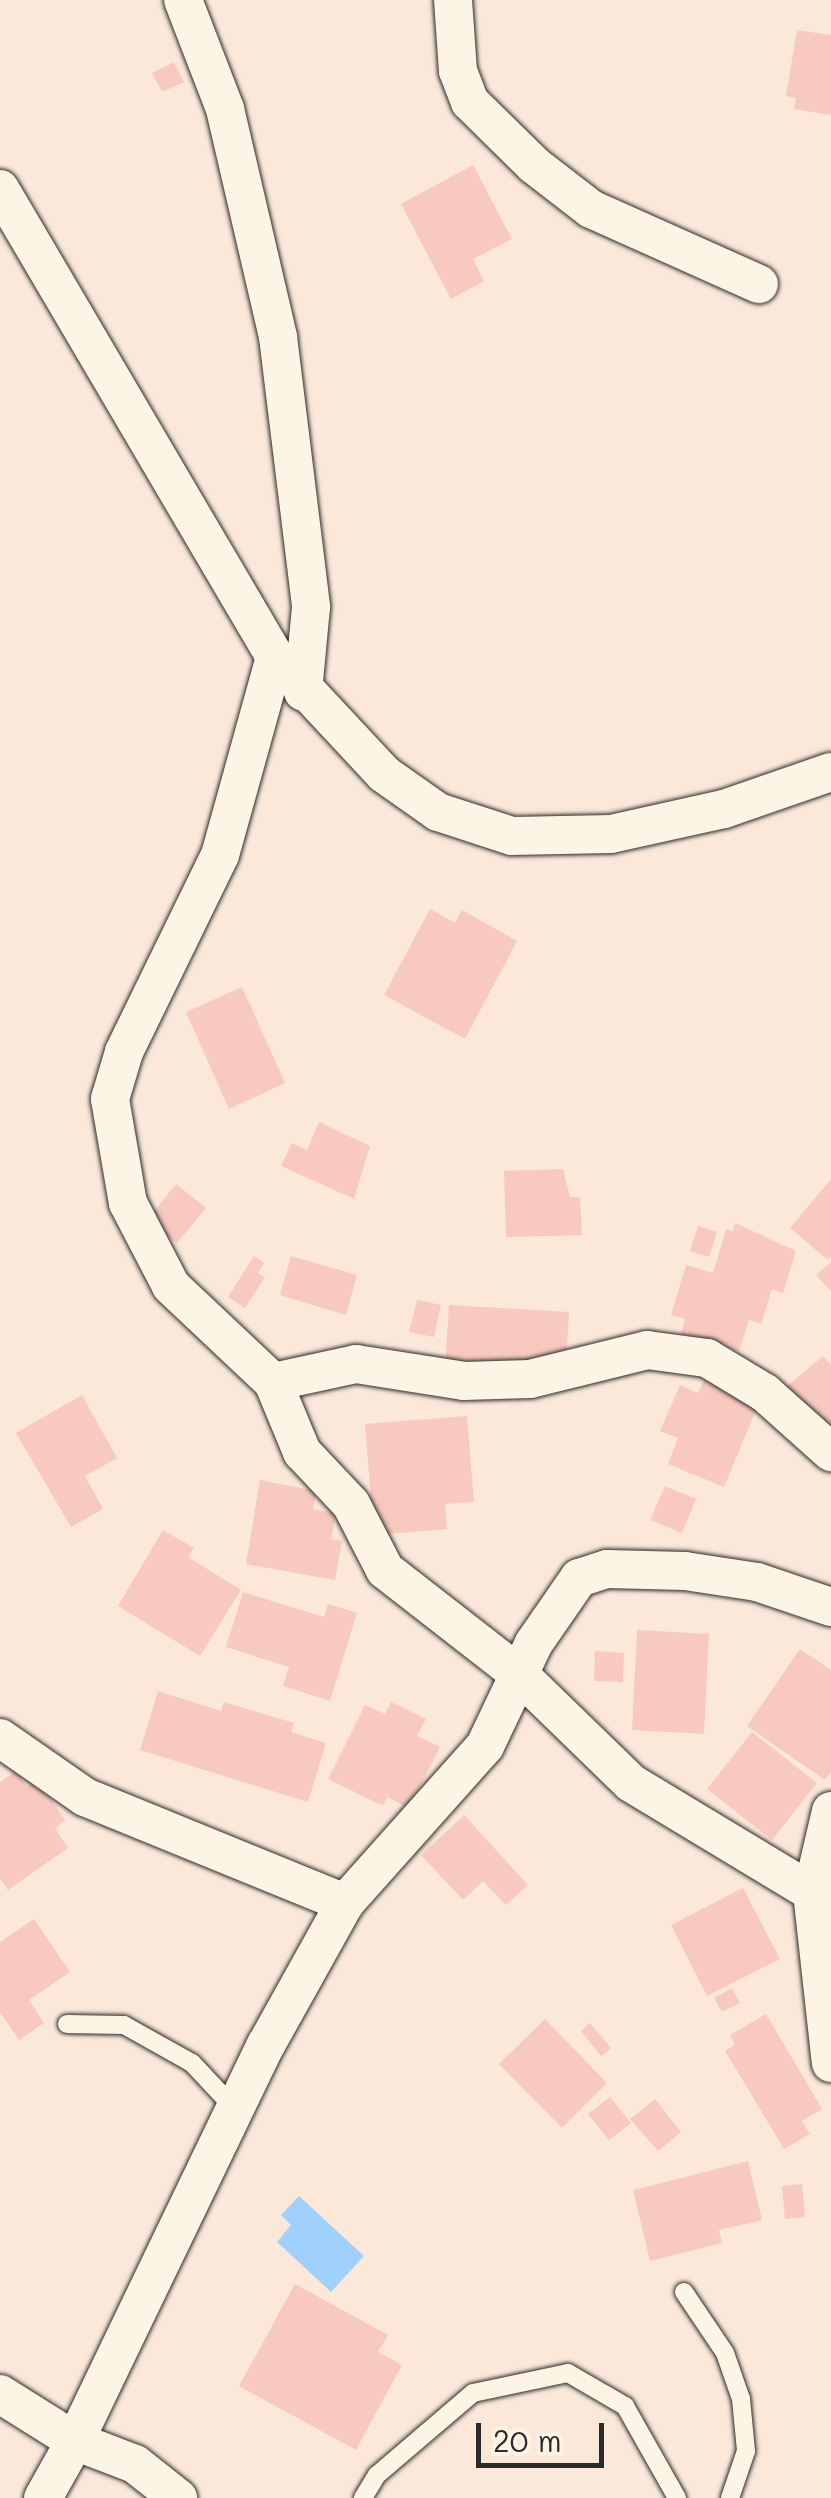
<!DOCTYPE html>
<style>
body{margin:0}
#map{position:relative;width:831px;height:2498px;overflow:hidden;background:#fbe8d9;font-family:Mali,sans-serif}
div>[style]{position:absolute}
.water>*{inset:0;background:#a0d0fc}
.building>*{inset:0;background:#f8c9be}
.roads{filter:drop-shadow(0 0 2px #2b2b2b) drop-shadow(0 0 2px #2b2b2b)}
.lane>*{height:18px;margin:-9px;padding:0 9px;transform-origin:9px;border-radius:9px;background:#fcf5e5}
.street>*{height:38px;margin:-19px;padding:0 19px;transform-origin:19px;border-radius:19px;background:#fcf5e5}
span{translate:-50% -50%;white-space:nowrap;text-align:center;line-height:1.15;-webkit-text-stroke:9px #fcf5e5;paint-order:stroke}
.scale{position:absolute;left:476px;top:2423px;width:128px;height:45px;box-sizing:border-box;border:5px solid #2b2b2b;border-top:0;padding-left:12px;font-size:30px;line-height:35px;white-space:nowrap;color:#2b2b2b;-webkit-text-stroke:8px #fcf5e5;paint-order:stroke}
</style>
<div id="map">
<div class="water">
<i style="clip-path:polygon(299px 2196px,364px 2256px,331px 2292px,277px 2242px,291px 2225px,281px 2215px)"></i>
</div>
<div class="building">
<i style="clip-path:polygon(797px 30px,831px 35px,831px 115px,794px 109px,796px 98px,786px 96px)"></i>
<i style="clip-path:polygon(174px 62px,184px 82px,162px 92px,152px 73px)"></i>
<i style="clip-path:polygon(473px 165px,512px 239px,473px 259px,484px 281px,451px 299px,401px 204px)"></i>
<i style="clip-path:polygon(430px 909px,455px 923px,462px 910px,517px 941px,465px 1039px,384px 995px)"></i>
<i style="clip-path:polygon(242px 987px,285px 1083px,229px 1109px,186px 1012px)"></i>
<i style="clip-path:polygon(319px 1122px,370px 1146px,354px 1199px,281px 1166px,292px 1143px,307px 1150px)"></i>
<i style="clip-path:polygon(563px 1169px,570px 1197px,580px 1197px,582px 1235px,506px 1237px,504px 1171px)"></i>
<i style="clip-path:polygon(831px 1179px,831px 1256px,828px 1260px,790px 1228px)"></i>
<i style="clip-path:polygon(176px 1184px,206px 1208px,177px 1243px,147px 1220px)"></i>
<i style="clip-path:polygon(735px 1223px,796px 1251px,783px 1293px,772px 1289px,761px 1324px,749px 1320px,739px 1351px,681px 1334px,685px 1319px,671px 1315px,686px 1265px,713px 1273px,726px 1229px,733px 1231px)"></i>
<i style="clip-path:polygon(698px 1226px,717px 1232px,709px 1257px,690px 1251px)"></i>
<i style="clip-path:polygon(254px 1256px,264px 1263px,258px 1273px,265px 1277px,245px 1308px,228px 1297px)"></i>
<i style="clip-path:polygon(291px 1256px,357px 1275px,346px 1315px,280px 1295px)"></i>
<i style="clip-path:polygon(831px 1262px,831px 1291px,816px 1275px)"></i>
<i style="clip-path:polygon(417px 1300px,441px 1305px,434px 1337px,409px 1332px)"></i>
<i style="clip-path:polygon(449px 1305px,569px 1312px,566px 1363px,445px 1369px)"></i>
<i style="clip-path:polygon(823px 1356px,831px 1365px,831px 1443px,786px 1387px)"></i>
<i style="clip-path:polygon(704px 1380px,759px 1403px,724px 1487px,668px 1464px,678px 1438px,660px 1431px,680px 1385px,698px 1393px)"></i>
<i style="clip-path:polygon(82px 1395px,117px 1458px,85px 1476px,103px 1509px,71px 1527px,16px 1433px)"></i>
<i style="clip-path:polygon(467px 1416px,474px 1502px,445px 1504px,447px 1529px,374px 1535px,365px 1424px)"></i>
<i style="clip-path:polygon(260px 1480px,316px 1491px,313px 1509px,336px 1513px,331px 1539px,342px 1541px,335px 1580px,246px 1564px)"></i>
<i style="clip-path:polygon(665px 1486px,696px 1499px,682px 1533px,650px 1520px)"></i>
<i style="clip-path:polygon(163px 1530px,194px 1548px,188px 1557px,241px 1590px,200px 1656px,118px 1606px)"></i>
<i style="clip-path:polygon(243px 1592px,324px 1617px,328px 1604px,357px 1613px,330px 1701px,283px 1686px,289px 1667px,226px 1647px)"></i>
<i style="clip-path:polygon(637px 1630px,709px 1634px,704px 1734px,632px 1730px)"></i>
<i style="clip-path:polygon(800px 1649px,831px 1670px,831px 1772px,825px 1780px,747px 1726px)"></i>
<i style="clip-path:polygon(595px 1651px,624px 1653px,623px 1682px,594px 1681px)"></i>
<i style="clip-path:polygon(158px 1691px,221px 1711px,224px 1702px,294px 1723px,291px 1732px,326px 1743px,308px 1802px,140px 1750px)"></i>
<i style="clip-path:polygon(391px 1702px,426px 1719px,417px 1736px,440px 1747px,409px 1808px,387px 1797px,383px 1806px,328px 1779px,365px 1705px,385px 1714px)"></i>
<i style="clip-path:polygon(752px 1732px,817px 1783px,772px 1840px,707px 1789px)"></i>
<i style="clip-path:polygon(16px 1771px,27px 1787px,38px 1780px,65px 1820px,55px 1828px,68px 1848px,8px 1890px,0 1879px,0 1782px)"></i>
<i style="clip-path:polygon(464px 1815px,528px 1885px,506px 1905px,483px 1881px,463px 1900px,421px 1855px)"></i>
<i style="clip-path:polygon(743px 1888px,780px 1959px,707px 1996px,671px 1925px)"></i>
<i style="clip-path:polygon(34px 1919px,70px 1972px,29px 2000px,44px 2023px,19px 2040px,0 2012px,0 1942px)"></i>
<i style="clip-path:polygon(732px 1988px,740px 2003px,722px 2012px,714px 1998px)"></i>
<i style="clip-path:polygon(766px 2014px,822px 2109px,802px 2121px,810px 2134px,784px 2149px,725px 2051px,735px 2045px,730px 2035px)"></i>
<i style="clip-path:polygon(545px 2019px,607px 2083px,562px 2128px,499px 2064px)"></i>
<i style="clip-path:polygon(590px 2023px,611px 2048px,601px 2056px,581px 2031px)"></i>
<i style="clip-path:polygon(610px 2097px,631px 2123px,609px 2140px,588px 2114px)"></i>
<i style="clip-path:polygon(655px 2099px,681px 2132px,658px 2151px,630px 2119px)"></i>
<i style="clip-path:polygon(748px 2161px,762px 2220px,719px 2230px,722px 2243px,650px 2261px,633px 2190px)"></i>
<i style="clip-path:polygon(802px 2184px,805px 2217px,785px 2219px,782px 2186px)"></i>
<i style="clip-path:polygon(295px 2284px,388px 2335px,378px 2352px,402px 2365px,356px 2450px,239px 2386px)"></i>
</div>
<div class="roads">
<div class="lane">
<i style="left:67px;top:2024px;width:57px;rotate:1deg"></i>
<i style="left:124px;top:2025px;width:78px;rotate:29.2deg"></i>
<i style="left:192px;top:2063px;width:64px;rotate:46.9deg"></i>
<i style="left:684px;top:2292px;width:73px;rotate:56.1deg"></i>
<i style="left:725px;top:2353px;width:49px;rotate:70.8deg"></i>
<i style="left:741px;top:2399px;width:52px;rotate:84.5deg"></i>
<i style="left:746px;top:2451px;width:50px;rotate:108.8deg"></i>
<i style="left:363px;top:2498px;width:27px;rotate:-59deg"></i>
<i style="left:377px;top:2475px;width:126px;rotate:-40.5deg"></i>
<i style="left:473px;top:2393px;width:97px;rotate:-11.9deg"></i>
<i style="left:568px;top:2373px;width:66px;rotate:30.1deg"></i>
<i style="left:625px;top:2406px;width:106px;rotate:60.5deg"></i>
</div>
<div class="street">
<i style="left:183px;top:0;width:117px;rotate:68.9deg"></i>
<i style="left:225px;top:109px;width:234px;rotate:76.9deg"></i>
<i style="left:278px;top:337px;width:272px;rotate:83deg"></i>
<i style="left:311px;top:607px;width:85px;rotate:95.4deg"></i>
<i style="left:453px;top:0;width:71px;rotate:86deg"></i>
<i style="left:458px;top:71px;width:33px;rotate:69deg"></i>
<i style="left:470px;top:102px;width:90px;rotate:44.5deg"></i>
<i style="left:534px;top:165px;width:72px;rotate:37.7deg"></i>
<i style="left:591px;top:209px;width:184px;rotate:24.1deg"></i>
<i style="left:0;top:189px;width:543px;rotate:59.56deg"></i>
<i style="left:275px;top:657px;width:160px;rotate:47deg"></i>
<i style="left:384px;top:774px;width:66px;rotate:35.1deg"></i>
<i style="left:438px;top:812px;width:78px;rotate:18deg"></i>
<i style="left:512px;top:836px;width:99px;rotate:-1.2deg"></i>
<i style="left:611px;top:834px;width:116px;rotate:-12.5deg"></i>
<i style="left:724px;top:809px;width:113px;rotate:-19.1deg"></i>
<i style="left:275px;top:657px;width:205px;rotate:105.5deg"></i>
<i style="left:220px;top:855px;width:219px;rotate:116deg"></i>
<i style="left:124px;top:1052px;width:49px;rotate:106.6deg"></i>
<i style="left:110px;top:1099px;width:106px;rotate:80.2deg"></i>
<i style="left:128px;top:1203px;width:93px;rotate:62.6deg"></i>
<i style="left:171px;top:1286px;width:140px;rotate:43.3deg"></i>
<i style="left:273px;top:1382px;width:76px;rotate:67.5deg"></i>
<i style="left:302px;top:1452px;width:71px;rotate:46.7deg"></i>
<i style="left:351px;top:1504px;width:74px;rotate:62.7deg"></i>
<i style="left:385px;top:1570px;width:172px;rotate:37.9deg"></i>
<i style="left:521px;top:1676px;width:153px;rotate:44.2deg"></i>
<i style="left:631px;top:1783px;width:211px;rotate:31.1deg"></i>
<i style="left:273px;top:1382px;width:85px;rotate:-12.2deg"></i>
<i style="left:356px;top:1364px;width:109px;rotate:8.9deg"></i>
<i style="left:464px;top:1381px;width:66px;rotate:-1.7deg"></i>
<i style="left:530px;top:1379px;width:121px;rotate:-13.9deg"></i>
<i style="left:647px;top:1350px;width:61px;rotate:7.6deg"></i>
<i style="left:707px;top:1358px;width:68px;rotate:31.1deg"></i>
<i style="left:765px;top:1393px;width:89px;rotate:41.8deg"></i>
<i style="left:0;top:1738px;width:103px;rotate:34.8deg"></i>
<i style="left:85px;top:1797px;width:281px;rotate:22.2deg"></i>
<i style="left:831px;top:1811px;width:83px;rotate:103.2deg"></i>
<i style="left:812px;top:1892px;width:172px;rotate:83.7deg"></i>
<i style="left:0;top:2394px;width:89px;rotate:32.1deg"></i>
<i style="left:75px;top:2441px;width:440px;rotate:-64.3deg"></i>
<i style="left:266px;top:2045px;width:162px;rotate:-60.9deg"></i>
<i style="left:345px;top:1903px;width:210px;rotate:-48.3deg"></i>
<i style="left:485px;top:1746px;width:114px;rotate:-64.6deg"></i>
<i style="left:534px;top:1643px;width:79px;rotate:-55.3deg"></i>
<i style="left:579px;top:1578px;width:29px;rotate:-18deg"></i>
<i style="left:607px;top:1569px;width:78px;rotate:1.5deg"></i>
<i style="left:685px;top:1571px;width:73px;rotate:8.7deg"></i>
<i style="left:757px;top:1582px;width:78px;rotate:18.7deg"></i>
<i style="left:43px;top:2498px;width:65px;rotate:-60.7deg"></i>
<i style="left:75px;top:2441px;width:64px;rotate:21deg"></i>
<i style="left:135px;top:2464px;width:55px;rotate:38.3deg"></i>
</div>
</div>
<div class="scale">20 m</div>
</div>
